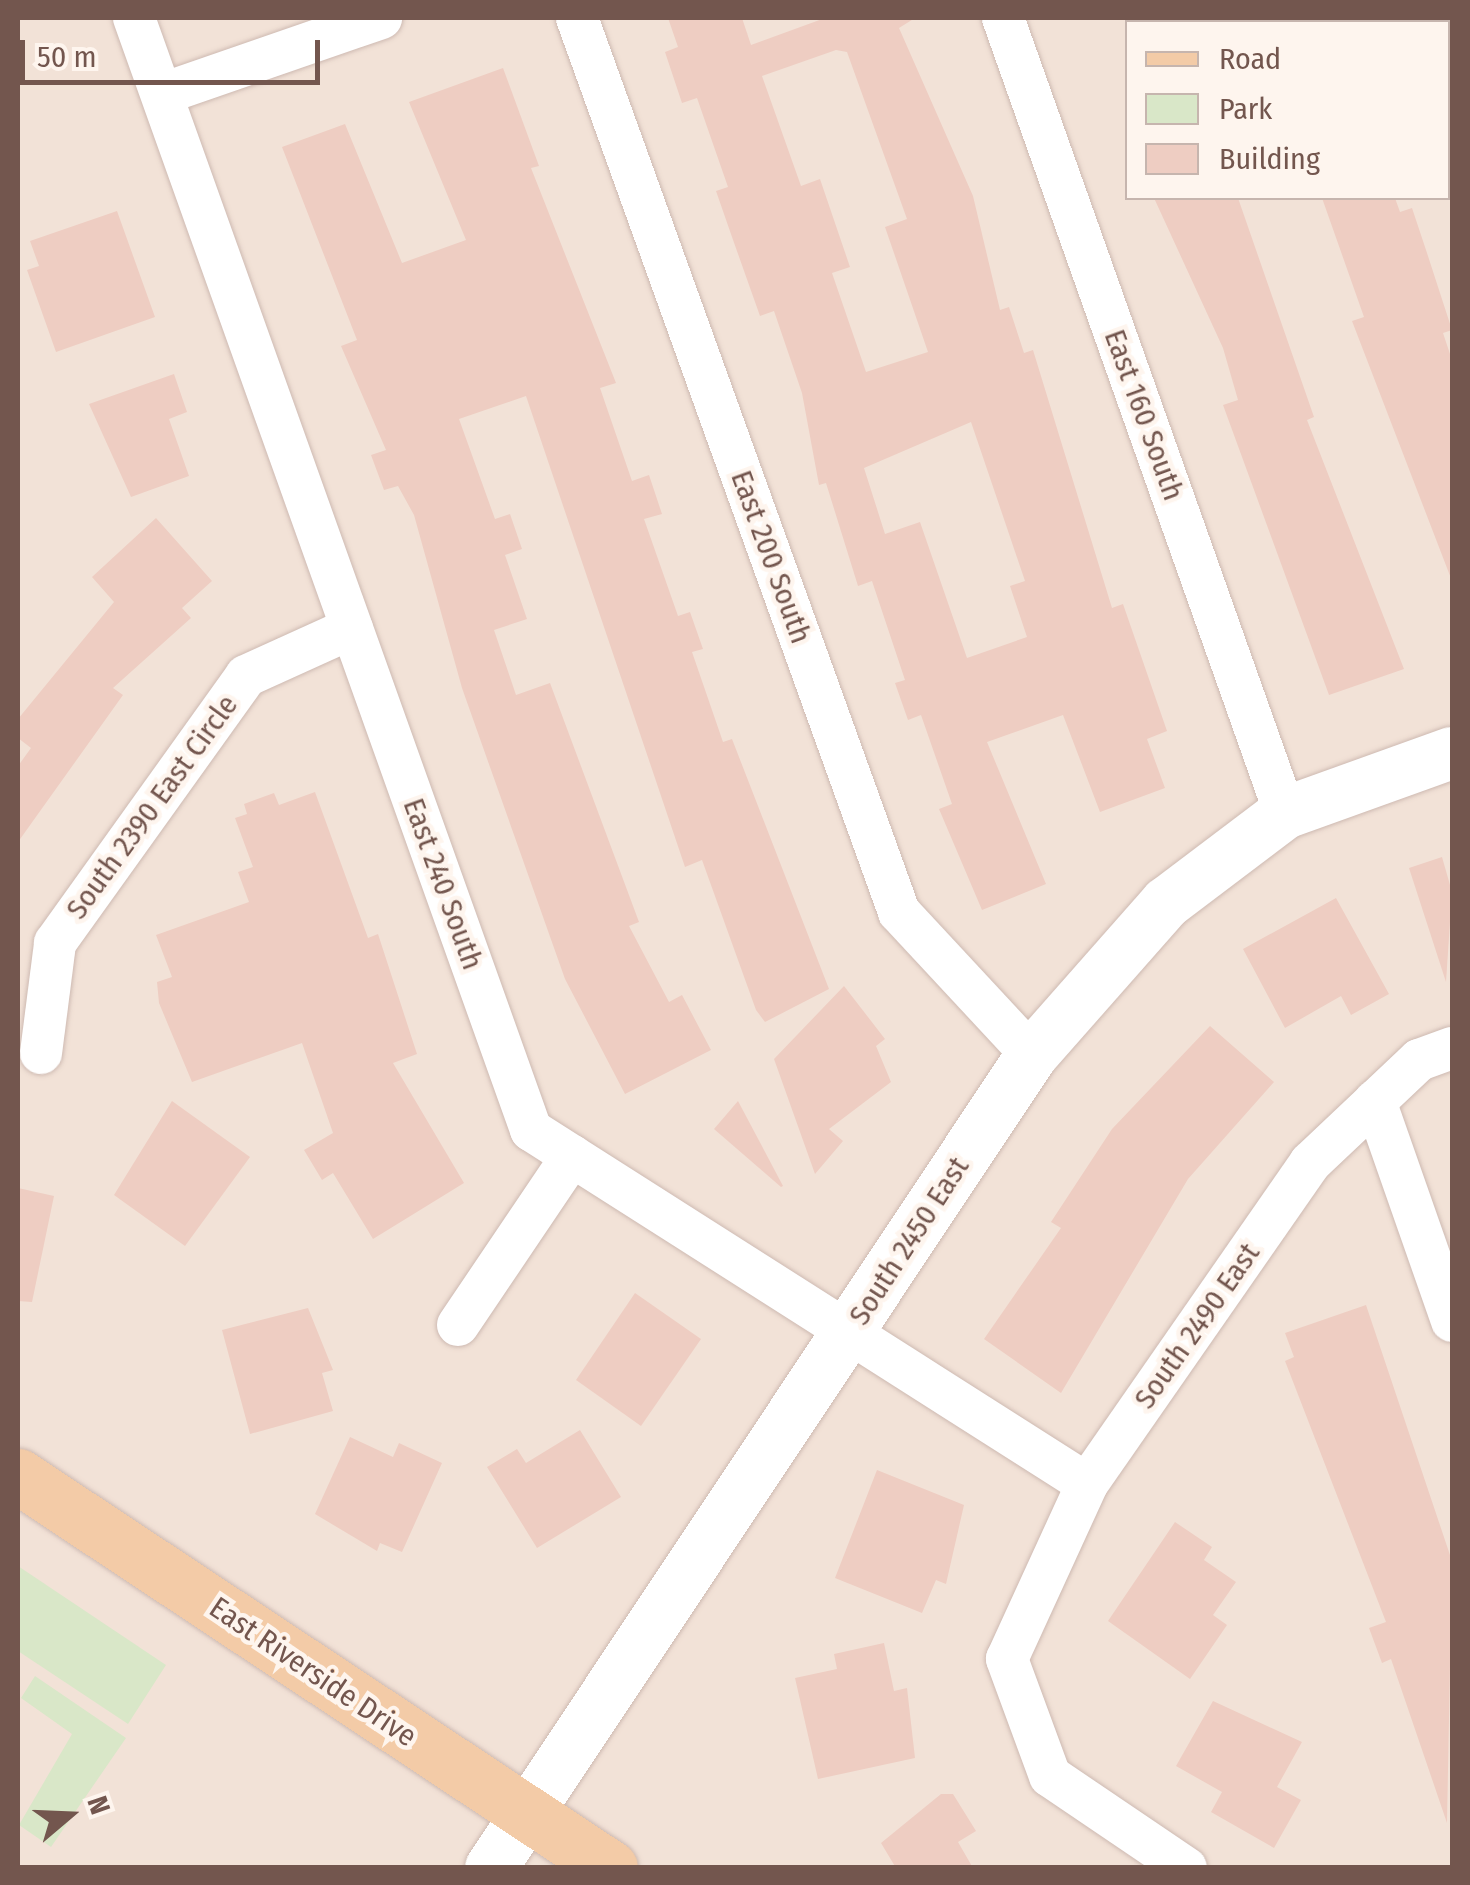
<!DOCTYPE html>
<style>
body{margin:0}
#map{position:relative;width:1470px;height:1885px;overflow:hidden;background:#fbf1e8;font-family:"Fira Sans Condensed",sans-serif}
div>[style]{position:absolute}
.residential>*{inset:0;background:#f2e2d7}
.green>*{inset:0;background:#d9e7c8}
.building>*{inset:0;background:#eecdc2}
.roads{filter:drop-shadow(0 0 2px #cebab2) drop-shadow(0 0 2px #cebab2)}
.minor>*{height:42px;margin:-21px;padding:0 21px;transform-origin:21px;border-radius:21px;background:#fff}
.tertiary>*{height:52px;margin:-26px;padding:0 26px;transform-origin:26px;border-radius:26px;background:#fff}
.primary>*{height:55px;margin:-27.5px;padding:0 27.5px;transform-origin:27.5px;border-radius:27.5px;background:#f3cba7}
span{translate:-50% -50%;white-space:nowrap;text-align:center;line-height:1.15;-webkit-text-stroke:9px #fef5ee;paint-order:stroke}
.street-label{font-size:30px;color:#73564e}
.frame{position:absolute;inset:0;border:20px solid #73564e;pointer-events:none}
.legend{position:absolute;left:1125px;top:20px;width:325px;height:180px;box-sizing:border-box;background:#fef5ee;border:2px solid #c6b5ae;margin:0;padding:12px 18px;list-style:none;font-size:30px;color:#73564e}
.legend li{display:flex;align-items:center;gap:20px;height:50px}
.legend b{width:50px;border:2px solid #c6b5ae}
.north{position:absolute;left:20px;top:1765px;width:100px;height:100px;-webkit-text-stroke:8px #fef5ee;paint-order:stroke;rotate:71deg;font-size:28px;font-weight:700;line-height:40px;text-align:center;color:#73564e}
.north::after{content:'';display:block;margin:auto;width:35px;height:45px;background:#73564e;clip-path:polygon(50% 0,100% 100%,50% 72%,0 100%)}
.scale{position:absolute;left:20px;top:40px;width:300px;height:45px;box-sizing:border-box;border:5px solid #73564e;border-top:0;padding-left:12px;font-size:30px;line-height:35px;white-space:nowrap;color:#73564e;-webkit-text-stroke:8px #fef5ee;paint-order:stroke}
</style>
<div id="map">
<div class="residential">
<i style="clip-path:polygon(evenodd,18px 18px,1452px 18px,1452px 1867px,18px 1867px,18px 18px,1128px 22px,1448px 22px,1448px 198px,1128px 198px,1128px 22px)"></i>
</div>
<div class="green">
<i style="clip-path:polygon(18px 1566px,166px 1665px,128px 1724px,18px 1651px)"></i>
<i style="clip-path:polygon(35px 1676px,126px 1738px,51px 1847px,19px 1825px,72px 1734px,21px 1698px)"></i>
</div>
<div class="building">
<i style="clip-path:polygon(evenodd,668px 18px,742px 18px,751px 45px,825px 18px,915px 18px,899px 28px,973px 196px,1000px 310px,1009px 307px,1024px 353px,1033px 350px,1112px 608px,1123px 604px,1167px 731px,1147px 739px,1165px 788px,1100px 812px,1063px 715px,987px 742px,1046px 884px,982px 910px,939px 809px,952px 804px,921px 715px,908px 720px,895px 683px,905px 680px,872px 581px,858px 586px,826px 483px,819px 485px,802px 393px,774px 311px,760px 316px,732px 237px,716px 191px,728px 187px,697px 98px,682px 103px,665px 52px,678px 47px,668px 18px,836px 50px,847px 52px,907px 219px,885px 227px,928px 352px,866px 372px,832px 273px,850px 267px,820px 179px,801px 186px,762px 76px,836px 50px,668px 18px,971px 422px,1025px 581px,1010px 586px,1027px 637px,967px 658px,920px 522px,885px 534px,864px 468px,971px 422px)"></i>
<i style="clip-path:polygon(503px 68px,539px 166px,531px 168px,616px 383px,600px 388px,632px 481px,649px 475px,662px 514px,644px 519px,678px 616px,690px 612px,703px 649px,692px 652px,723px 742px,732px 739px,829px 989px,765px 1022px,756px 1010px,702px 860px,685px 867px,526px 396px,459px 419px,495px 519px,510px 514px,522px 549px,505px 555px,527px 619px,494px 630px,516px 695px,550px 683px,639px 922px,629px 926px,669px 1002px,682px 995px,711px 1050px,625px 1094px,565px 979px,462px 688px,414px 515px,398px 486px,384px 490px,371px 455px,386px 450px,341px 346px,357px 340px,282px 147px,345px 124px,402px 263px,466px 240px,409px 102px)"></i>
<i style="clip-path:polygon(1154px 198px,1238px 198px,1314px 417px,1307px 420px,1404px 669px,1329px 695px,1223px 405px,1238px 400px,1223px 348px)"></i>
<i style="clip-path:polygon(1322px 198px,1395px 198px,1400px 212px,1412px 208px,1427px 253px,1452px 330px,1443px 333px,1452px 360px,1452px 581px,1352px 321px,1364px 317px)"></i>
<i style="clip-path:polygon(117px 211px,155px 317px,56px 352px,27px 270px,39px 266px,30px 241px)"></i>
<i style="clip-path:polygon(174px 374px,187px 412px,169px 419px,189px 476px,131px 497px,89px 404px)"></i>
<i style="clip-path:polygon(156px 518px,212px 581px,182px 608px,191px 618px,113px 688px,123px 695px,18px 842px,18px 766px,31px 748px,18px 738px,18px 719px,114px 602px,92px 577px)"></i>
<i style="clip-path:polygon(315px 792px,368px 938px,378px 934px,417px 1054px,393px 1063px,464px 1183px,373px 1239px,333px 1173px,322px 1180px,304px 1150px,333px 1133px,302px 1043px,192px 1082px,159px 1003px,157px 982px,172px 977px,156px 935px,249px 902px,238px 872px,253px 867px,235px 818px,247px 814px,244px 804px,274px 793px,279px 805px)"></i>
<i style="clip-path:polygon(1442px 857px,1452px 892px,1446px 982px,1409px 868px)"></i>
<i style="clip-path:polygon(1336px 898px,1389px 994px,1351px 1015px,1341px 996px,1285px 1028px,1243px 949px)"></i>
<i style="clip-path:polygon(844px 986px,885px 1039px,876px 1046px,891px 1082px,829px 1129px,843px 1141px,815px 1174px,774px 1059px)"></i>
<i style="clip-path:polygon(1210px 1026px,1274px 1082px,1188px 1179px,1061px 1393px,984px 1339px,1061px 1228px,1051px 1222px,1112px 1129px)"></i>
<i style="clip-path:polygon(172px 1101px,250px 1157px,185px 1246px,114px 1195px)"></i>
<i style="clip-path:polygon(738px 1101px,783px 1186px,781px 1187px,714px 1129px)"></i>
<i style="clip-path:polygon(18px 1188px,54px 1196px,32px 1302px,18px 1301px)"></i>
<i style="clip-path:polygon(635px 1293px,701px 1339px,641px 1426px,576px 1380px)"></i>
<i style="clip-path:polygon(1366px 1305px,1452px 1561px,1447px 1823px,1391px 1659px,1382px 1663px,1369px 1628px,1386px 1622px,1285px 1361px,1294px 1357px,1285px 1333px)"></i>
<i style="clip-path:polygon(308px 1308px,333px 1370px,322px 1373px,333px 1411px,250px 1434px,222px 1330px)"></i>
<i style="clip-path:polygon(580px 1430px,621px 1497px,537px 1548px,487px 1467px,517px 1449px,526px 1463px)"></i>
<i style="clip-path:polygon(350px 1437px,393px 1457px,399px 1443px,442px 1463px,402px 1552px,380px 1543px,377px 1551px,315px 1514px)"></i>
<i style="clip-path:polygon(877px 1470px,964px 1505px,946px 1584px,936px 1580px,922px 1613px,835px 1578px)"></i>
<i style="clip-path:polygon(1175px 1522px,1212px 1547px,1204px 1560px,1236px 1582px,1213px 1615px,1227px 1625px,1190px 1679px,1108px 1621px)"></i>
<i style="clip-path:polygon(884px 1643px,894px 1691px,907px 1688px,915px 1758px,818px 1779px,795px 1678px,837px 1669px,834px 1654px)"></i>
<i style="clip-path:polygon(1213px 1701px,1302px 1742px,1277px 1787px,1301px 1800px,1274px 1848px,1211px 1812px,1222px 1792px,1176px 1766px)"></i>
<i style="clip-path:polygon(941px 1794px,953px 1794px,976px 1831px,958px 1842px,973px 1868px,896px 1868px,881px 1843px)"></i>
</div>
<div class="roads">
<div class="minor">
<i style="left:134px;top:18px;width:1181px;rotate:70.35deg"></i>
<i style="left:531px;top:1130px;width:659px;rotate:32.48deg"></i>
<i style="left:577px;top:18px;width:950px;rotate:70.19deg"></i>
<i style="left:899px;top:912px;width:195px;rotate:47.1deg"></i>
<i style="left:1003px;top:18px;width:844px;rotate:70.47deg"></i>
<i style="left:1433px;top:18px;width:4px;rotate:63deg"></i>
<i style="left:1448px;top:58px;width:15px;rotate:74deg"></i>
<i style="left:162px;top:94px;width:232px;rotate:-19.1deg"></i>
<i style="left:41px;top:1053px;width:111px;rotate:-82.7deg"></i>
<i style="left:55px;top:943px;width:328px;rotate:-54.4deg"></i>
<i style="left:246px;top:676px;width:116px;rotate:-24.4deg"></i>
<i style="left:1375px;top:1101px;width:233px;rotate:70.7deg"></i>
<i style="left:458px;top:1325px;width:204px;rotate:-56deg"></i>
<i style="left:1186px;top:1868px;width:164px;rotate:-145.9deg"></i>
<i style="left:1050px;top:1776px;width:125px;rotate:-110.2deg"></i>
<i style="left:1007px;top:1659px;width:192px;rotate:-65.4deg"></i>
<i style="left:1087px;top:1484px;width:391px;rotate:-55.2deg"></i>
<i style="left:1310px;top:1163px;width:150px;rotate:-43.4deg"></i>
<i style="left:1419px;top:1060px;width:35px;rotate:-20deg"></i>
</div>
<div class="tertiary">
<i style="left:491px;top:1868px;width:977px;rotate:-56.36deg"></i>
<i style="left:1032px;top:1055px;width:203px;rotate:-48.6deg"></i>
<i style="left:1166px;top:903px;width:149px;rotate:-37.1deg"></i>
<i style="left:1285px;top:813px;width:177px;rotate:-19.8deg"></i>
</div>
<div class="primary">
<i style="left:18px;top:1476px;width:710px;rotate:33.51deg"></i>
</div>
</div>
<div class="street-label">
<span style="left:1144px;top:415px;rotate:70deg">East 160 South</span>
<span style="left:771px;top:557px;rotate:70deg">East 200 South</span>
<span style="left:152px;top:807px;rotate:-54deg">South 2390 East Circle</span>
<span style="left:443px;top:884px;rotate:70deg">East 240 South</span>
<span style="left:909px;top:1241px;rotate:-57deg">South 2450 East</span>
<span style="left:1197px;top:1326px;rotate:-55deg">South 2490 East</span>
<span style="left:313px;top:1672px;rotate:34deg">East Riverside Drive</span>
</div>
<div class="frame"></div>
<ul class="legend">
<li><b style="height:12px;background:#f3cba7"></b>Road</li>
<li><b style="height:28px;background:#d9e7c8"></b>Park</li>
<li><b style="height:28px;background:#eecdc2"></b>Building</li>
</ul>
<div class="north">N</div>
<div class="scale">50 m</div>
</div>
